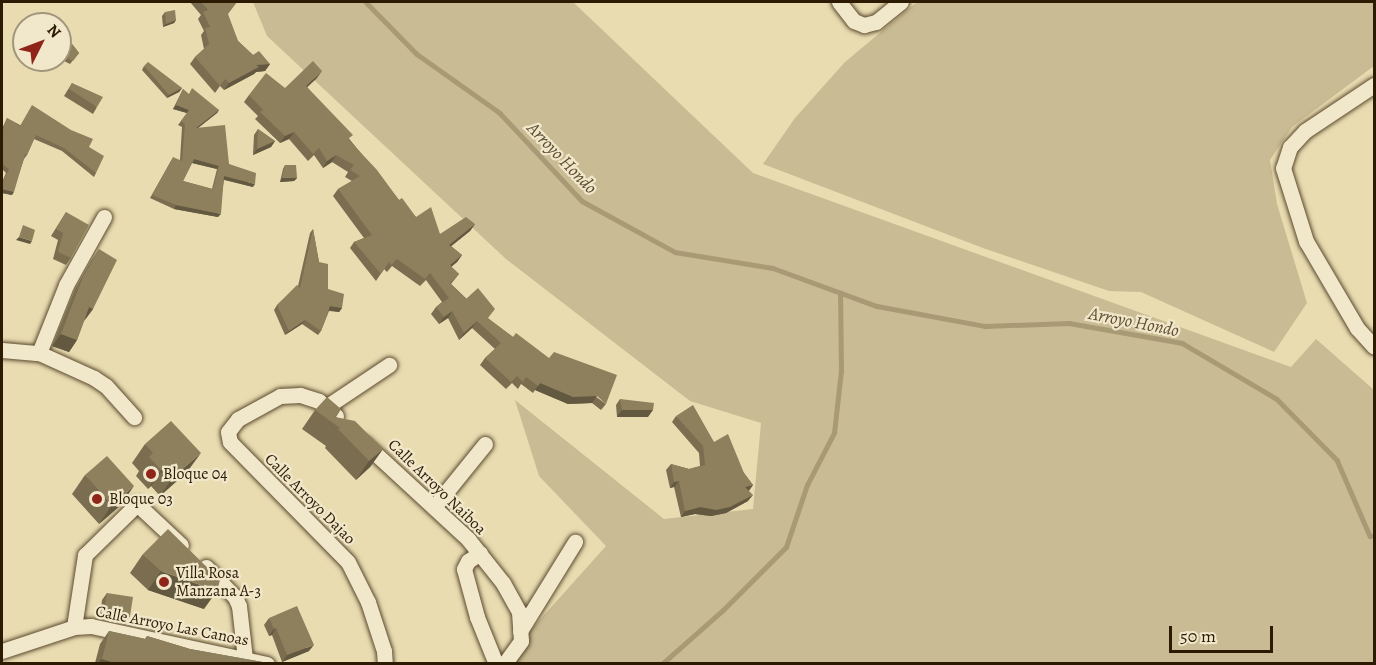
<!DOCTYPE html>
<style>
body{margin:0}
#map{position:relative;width:1376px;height:665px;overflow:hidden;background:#e9dcb1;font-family:Alegreya,serif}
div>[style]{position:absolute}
.green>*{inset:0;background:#c9bb93}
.stream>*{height:4.5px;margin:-2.25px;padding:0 2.25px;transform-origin:2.25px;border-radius:2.25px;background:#a99a76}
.roads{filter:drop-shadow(0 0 2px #5b4a2e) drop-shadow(0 0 2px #5b4a2e)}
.minor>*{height:15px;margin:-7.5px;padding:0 7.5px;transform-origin:7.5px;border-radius:7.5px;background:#f1e8cc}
.wall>*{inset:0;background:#7a6d50}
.shaded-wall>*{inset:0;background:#635941}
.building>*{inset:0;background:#8e7f5d}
.dots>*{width:16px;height:16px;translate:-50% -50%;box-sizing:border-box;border:3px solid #f1e8cc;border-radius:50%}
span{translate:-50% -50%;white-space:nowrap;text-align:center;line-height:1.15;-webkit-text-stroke:4.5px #f1e8cc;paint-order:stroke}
.poi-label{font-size:16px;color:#2c1a03}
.left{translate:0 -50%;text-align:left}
.street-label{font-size:16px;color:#2c1a03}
.water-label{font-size:18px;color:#5e4d31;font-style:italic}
.frame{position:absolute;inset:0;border:3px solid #2c1a03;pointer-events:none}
.north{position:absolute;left:12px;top:12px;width:60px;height:60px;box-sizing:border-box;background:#f1e8cc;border:2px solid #a2967c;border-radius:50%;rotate:48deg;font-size:16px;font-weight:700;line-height:24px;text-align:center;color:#2c1a03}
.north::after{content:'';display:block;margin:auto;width:21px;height:27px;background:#8f2418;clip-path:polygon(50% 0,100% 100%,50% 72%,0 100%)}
.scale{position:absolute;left:1169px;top:626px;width:104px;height:27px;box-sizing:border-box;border:3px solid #2c1a03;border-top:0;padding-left:8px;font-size:18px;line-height:21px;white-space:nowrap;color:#2c1a03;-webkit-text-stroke:4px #f1e8cc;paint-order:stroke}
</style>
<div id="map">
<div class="green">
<i style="clip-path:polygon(253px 2px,573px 2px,753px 173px,1291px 367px,1316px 339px,1374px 390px,1374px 663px,501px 663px,606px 546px,539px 476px,515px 400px,664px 519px,753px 509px,761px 423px,690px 401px,506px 259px,267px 36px)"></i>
<i style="clip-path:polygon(917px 2px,1374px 2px,1374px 66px,1292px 127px,1270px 160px,1277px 204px,1307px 303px,1274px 352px,1141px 292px,1109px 291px,983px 248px,763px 164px,795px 118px,845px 62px)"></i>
</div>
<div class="stream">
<i style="left:366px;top:2px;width:73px;rotate:45.6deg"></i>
<i style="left:417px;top:54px;width:102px;rotate:35.4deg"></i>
<i style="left:500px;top:113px;width:120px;rotate:47deg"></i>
<i style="left:582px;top:201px;width:106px;rotate:28.7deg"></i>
<i style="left:675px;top:252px;width:99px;rotate:9.3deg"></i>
<i style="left:773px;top:268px;width:111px;rotate:20.1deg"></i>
<i style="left:877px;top:306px;width:110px;rotate:10.5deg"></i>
<i style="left:985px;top:326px;width:84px;rotate:-2deg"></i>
<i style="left:1069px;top:323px;width:115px;rotate:10deg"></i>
<i style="left:1182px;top:343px;width:110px;rotate:30.5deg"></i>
<i style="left:1277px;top:399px;width:86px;rotate:45.5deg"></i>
<i style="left:1337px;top:460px;width:83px;rotate:66.5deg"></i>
<i style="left:1370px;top:536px;width:4px"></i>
<i style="left:662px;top:664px;width:81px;rotate:-41.5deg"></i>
<i style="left:723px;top:610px;width:89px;rotate:-45deg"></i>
<i style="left:786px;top:547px;width:65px;rotate:-71.3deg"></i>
<i style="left:807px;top:485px;width:59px;rotate:-62.6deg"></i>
<i style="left:834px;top:433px;width:62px;rotate:-83.6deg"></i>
<i style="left:841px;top:371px;width:78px;rotate:-90.7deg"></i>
</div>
<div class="roads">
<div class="minor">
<i style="left:839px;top:2px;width:24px;rotate:52deg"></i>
<i style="left:854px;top:21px;width:11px;rotate:22deg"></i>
<i style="left:864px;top:25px;width:12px;rotate:-14deg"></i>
<i style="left:876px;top:22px;width:32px;rotate:-39deg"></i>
<i style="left:1374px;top:85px;width:83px;rotate:146.3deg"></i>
<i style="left:1305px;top:131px;width:22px;rotate:133deg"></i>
<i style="left:1290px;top:147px;width:22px;rotate:108deg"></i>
<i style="left:1283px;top:168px;width:77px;rotate:72.5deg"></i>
<i style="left:1306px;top:241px;width:101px;rotate:59.6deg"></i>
<i style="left:1357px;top:328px;width:25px;rotate:48deg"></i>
<i style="left:2px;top:350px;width:37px;rotate:5deg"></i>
<i style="left:39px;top:353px;width:60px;rotate:24.4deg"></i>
<i style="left:94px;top:378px;width:14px;rotate:34deg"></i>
<i style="left:106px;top:386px;width:42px;rotate:47.9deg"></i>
<i style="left:39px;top:353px;width:73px;rotate:-68.3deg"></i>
<i style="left:66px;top:285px;width:78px;rotate:-60.8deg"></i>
<i style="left:326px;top:407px;width:76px;rotate:-33.7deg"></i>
<i style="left:336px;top:416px;width:23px;rotate:-139deg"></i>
<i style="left:319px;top:401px;width:20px;rotate:-162deg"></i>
<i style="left:300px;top:395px;width:20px;rotate:177deg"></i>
<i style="left:280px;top:396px;width:48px;rotate:151.3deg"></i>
<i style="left:238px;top:419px;width:16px;rotate:128deg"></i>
<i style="left:228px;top:432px;width:10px;rotate:79deg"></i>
<i style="left:230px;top:442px;width:168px;rotate:45.5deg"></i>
<i style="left:348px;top:562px;width:45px;rotate:63.4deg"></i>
<i style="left:368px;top:602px;width:52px;rotate:71.9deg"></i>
<i style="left:384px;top:651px;width:13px;rotate:86deg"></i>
<i style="left:364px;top:443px;width:142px;rotate:42.7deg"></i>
<i style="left:468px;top:539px;width:56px;rotate:51.5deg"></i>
<i style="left:503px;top:583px;width:33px;rotate:61deg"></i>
<i style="left:519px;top:612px;width:29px;rotate:86deg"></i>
<i style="left:521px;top:641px;width:29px;rotate:126deg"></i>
<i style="left:434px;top:507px;width:81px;rotate:-51deg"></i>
<i style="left:480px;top:553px;width:14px;rotate:146deg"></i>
<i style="left:468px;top:561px;width:9px;rotate:117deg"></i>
<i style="left:464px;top:569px;width:50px;rotate:74.8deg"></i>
<i style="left:477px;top:617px;width:51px;rotate:68deg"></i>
<i style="left:206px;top:567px;width:42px;rotate:46deg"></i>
<i style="left:235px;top:597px;width:10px;rotate:66deg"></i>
<i style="left:239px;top:606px;width:53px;rotate:83.5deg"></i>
<i style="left:74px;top:627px;width:73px;rotate:-81.3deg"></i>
<i style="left:85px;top:555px;width:73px;rotate:-44.4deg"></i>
<i style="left:137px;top:504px;width:60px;rotate:43deg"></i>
<i style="left:520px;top:631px;width:105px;rotate:-58.3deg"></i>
<i style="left:2px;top:651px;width:76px;rotate:-18.4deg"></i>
<i style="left:74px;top:627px;width:17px;rotate:-3deg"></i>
<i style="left:91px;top:626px;width:180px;rotate:12.2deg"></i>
</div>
</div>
<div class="wall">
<i style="clip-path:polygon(190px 2px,222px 2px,238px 41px,253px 55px,270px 64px,265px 71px,256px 72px,254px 74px,224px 90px,220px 86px,215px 93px,190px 64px,195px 57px,204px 49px,201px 35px,204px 31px,198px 19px,201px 15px)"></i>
<i style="clip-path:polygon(165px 12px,176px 20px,174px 23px,163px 27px,162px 16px)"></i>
<i style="clip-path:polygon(72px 44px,79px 53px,70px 64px,60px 59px,60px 57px)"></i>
<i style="clip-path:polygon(144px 66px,182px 88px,179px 92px,167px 98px,142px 70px)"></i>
<i style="clip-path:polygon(317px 78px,307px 87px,399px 200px,416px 217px,440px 234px,475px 224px,470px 231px,451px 246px,462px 255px,457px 262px,451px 267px,459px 274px,451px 284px,488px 319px,606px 404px,601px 410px,592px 403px,568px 404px,535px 390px,533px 393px,521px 384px,518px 389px,512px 383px,506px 389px,480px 365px,485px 358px,495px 349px,472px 328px,459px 340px,448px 318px,439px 324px,431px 314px,436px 307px,442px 302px,426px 280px,420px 286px,392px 266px,387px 272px,384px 269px,376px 281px,350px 248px,354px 242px,364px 238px,333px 196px,338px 189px,352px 181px,345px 177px,348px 172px,332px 162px,323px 168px,314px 155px,308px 161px,289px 139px,280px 143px,255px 119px,258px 116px,244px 102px,249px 95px,285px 88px)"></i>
<i style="clip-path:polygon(72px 83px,97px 107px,93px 114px,64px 96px)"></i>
<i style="clip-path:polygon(evenodd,183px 89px,188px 94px,219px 110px,217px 113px,198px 128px,229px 164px,253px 187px,224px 180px,218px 217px,174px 209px,150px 198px,171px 161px,180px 160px,182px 127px,178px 125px,187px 113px,173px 109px,183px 89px,192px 163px,217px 169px,212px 189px,183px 181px,192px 163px)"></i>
<i style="clip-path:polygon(7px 118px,20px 125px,89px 147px,96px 173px,94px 177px,62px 151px,34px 139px,27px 155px,24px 159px,12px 195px,2px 193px,2px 182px,6px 173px,2px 169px,2px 129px)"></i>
<i style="clip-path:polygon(258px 129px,275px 141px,271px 147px,253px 155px,254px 135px)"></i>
<i style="clip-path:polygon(285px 165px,297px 178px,294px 181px,280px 182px,283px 169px)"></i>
<i style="clip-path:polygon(66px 212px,71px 258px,66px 265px,53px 259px,58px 240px,51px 236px)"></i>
<i style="clip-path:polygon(313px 229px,319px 262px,328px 289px,342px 308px,339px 312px,329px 311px,321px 331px,318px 335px,302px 324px,285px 335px,274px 310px,277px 305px,298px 286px,310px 233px)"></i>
<i style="clip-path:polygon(99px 249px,93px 309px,84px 321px,77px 340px,69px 352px,52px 346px,75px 289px,91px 261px)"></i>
<i style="clip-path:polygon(620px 399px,648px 417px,617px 417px,616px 405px)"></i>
<i style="clip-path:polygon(341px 409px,336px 417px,383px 449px,370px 467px,356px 480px,325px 448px,326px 446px,302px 429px,315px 410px)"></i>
<i style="clip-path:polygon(676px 416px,714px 442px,744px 473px,753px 485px,749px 491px,748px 501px,726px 513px,711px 516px,695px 514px,681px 517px,674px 487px,670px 488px,666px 470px,671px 464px,689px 469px,700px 466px,699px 453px,672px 422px)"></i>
<i style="clip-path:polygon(145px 444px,187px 472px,160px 496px,151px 486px,148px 489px,136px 476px,139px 471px,132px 463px)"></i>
<i style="clip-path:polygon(85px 475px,121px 505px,99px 524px,72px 494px)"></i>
<i style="clip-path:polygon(143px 554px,204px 609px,148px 590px,130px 573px)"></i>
<i style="clip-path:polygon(107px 593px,125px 623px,100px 618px,102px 600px)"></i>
<i style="clip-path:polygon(269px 618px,309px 651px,282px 662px,272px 635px,269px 636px,264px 625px)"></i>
<i style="clip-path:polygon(109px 631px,145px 639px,147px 636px,190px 649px,268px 663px,95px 663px,100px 644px)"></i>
</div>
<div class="shaded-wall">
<i style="clip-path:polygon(176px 20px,174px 23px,163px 27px,166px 24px)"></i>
<i style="clip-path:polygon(270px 64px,265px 71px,256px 72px,254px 74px,224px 90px,229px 83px,256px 65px)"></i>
<i style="clip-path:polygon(322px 71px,317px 78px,301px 93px,306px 86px)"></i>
<i style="clip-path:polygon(182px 88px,179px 92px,167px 98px,169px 95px)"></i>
<i style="clip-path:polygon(176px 105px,189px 110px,187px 113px,173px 109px)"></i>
<i style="clip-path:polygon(219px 110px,217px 113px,193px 132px,196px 128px)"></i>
<i style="clip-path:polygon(294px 132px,289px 139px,280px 143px,285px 136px)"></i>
<i style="clip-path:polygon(275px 141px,271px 147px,253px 155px,257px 149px)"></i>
<i style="clip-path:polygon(336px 155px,332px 162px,323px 168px,327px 161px)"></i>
<i style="clip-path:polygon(194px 159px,219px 166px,217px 169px,192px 163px)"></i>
<i style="clip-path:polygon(224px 176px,255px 184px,253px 187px,222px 179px)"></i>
<i style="clip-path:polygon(282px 178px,297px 178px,294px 181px,280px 182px)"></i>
<i style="clip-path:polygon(2px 189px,14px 192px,12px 195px,2px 193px)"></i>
<i style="clip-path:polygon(176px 205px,221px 214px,218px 217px,174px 209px)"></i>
<i style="clip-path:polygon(475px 224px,470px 231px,444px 252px,449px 245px)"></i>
<i style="clip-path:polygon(19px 237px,32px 241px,30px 244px,16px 240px)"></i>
<i style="clip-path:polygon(462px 255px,457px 262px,445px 272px,450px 265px)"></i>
<i style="clip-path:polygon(330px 306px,342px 308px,339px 312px,327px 310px)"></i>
<i style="clip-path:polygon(89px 307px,93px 309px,84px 321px)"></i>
<i style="clip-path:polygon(452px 311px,448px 318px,439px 324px,444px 317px)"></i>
<i style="clip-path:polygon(305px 320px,302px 324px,285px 335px,289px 331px)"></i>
<i style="clip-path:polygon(477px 321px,472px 328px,459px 340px,464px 333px)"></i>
<i style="clip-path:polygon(61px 334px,77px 340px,69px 352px,52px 346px)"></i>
<i style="clip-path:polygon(540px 383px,597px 396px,592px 403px,568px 404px,535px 390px)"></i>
<i style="clip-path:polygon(622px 410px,653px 410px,648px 417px,617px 417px)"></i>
<i style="clip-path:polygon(383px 449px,370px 467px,356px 480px,369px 461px)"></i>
<i style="clip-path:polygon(201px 453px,187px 472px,160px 496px,173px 477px)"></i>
<i style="clip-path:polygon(164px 468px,151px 486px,148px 489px,161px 470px)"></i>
<i style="clip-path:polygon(679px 481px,674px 487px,670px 488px,674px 482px)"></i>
<i style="clip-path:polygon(753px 485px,748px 491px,745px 487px)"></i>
<i style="clip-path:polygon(134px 486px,121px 505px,99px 524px,112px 505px)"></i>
<i style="clip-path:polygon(753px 495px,748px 501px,726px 513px,711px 516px,695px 514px,681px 517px,685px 511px)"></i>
<i style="clip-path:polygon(161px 571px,217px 591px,204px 609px,148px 590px)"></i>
<i style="clip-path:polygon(104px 611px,130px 616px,125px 623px,100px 618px)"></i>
<i style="clip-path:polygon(276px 628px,272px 635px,269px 636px,274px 629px)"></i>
<i style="clip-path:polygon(314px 645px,309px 651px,282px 662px,287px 655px)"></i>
<i style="clip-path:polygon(102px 659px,115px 663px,98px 663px)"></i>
</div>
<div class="building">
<i style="clip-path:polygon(201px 2px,237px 2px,228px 14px,238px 41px,253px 55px,259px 51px,270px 64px,256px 65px,259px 67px,229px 83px,225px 79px,220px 86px,195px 57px,209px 44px,205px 28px,210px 27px,203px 12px,208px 10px)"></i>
<i style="clip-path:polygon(175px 10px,176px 20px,166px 24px,165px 12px)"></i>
<i style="clip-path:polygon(72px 44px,79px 53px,73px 61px,61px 55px)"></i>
<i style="clip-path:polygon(313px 61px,322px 71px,306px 86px,353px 135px,348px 139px,377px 170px,399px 200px,402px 198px,416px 217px,431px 207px,440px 234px,466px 217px,475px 224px,449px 245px,462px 255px,450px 265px,459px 274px,450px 283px,466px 299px,478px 288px,495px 309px,488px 318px,513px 337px,516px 333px,549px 358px,554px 352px,617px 375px,606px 404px,597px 396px,573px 397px,540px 383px,538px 386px,526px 377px,523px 382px,517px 376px,511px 382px,485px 358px,501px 343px,477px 321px,464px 333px,452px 311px,444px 317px,436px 307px,449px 298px,430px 273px,425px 279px,397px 259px,391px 265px,389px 262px,381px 274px,354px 242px,372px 235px,338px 189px,360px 176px,350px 170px,354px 165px,336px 155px,327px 161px,319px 148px,313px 154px,294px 132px,285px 136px,260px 112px,263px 110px,249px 95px,266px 73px,285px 88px)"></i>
<i style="clip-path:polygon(148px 62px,182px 88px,169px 95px,144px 66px)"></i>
<i style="clip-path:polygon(72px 83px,103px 97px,97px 107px,69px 89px)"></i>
<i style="clip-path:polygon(evenodd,192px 88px,219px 110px,196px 128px,225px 125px,229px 164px,256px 173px,255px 184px,224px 176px,221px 214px,176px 205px,152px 195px,173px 157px,182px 161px,185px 124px,181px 121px,189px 110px,176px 105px,183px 89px,189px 94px,192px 88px,194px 159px,219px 166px,213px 189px,183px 181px,194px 159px)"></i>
<i style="clip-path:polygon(32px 105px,71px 130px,93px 139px,89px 147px,104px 156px,96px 173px,64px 148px,36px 135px,27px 155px,25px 154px,14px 192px,2px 189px,2px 183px,9px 169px,2px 164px,2px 132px,7px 118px,20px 126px)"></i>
<i style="clip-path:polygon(258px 129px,275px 141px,257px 149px)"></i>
<i style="clip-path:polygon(285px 165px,296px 165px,297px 178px,282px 178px)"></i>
<i style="clip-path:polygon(66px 212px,89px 225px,71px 258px,58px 252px,63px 233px,56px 229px)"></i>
<i style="clip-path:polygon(23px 225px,35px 230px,32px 241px,19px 237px)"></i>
<i style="clip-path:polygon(313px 229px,319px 262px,328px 264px,328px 289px,344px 294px,342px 308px,330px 306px,321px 331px,305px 320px,289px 331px,277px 305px,297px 285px,300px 288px)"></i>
<i style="clip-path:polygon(99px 249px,117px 260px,93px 309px,89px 307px,77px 340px,61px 334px,83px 277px)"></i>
<i style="clip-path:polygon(327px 397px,341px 409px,335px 417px,355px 421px,383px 449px,369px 461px,338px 429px,340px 428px,315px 410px)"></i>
<i style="clip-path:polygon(620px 399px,654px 403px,653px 410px,622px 410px)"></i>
<i style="clip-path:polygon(693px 405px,714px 442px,728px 434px,744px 473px,753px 485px,745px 487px,753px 495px,730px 507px,716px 510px,700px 507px,685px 511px,679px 481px,674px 482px,671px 464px,689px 469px,705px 465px,703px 446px,676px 416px)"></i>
<i style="clip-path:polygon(171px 421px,201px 453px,173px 477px,164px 468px,161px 470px,149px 457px,153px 453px,145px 444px)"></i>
<i style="clip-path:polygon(107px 456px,134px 486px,112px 505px,85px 475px)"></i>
<i style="clip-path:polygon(168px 529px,220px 580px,217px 591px,161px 571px,143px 554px)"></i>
<i style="clip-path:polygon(107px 593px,133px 597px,130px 616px,104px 611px)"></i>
<i style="clip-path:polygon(297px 606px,314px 645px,287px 655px,276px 628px,274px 629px,269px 618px)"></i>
<i style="clip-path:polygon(109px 631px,146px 639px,147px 636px,190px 649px,268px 663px,115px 663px,102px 659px)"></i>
</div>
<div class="dots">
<i style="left:151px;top:474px;background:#8f2418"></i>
<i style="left:97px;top:499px;background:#8f2418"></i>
<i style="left:164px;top:582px;background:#8f2418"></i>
</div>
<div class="poi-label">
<span class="left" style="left:163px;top:474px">Bloque 04</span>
<span class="left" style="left:109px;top:499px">Bloque 03</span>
<span class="left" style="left:176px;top:582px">Villa Rosa<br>Manzana A-3</span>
</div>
<div class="street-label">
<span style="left:437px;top:487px;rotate:44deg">Calle Arroyo Naiboa</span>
<span style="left:310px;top:499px;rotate:45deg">Calle Arroyo Dajao</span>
<span style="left:172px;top:626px;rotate:11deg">Calle Arroyo Las Canoas</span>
</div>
<div class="water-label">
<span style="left:562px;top:158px;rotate:46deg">Arroyo Hondo</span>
<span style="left:1134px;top:322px;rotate:11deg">Arroyo Hondo</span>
</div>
<div class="frame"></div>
<div class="north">N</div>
<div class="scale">50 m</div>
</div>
